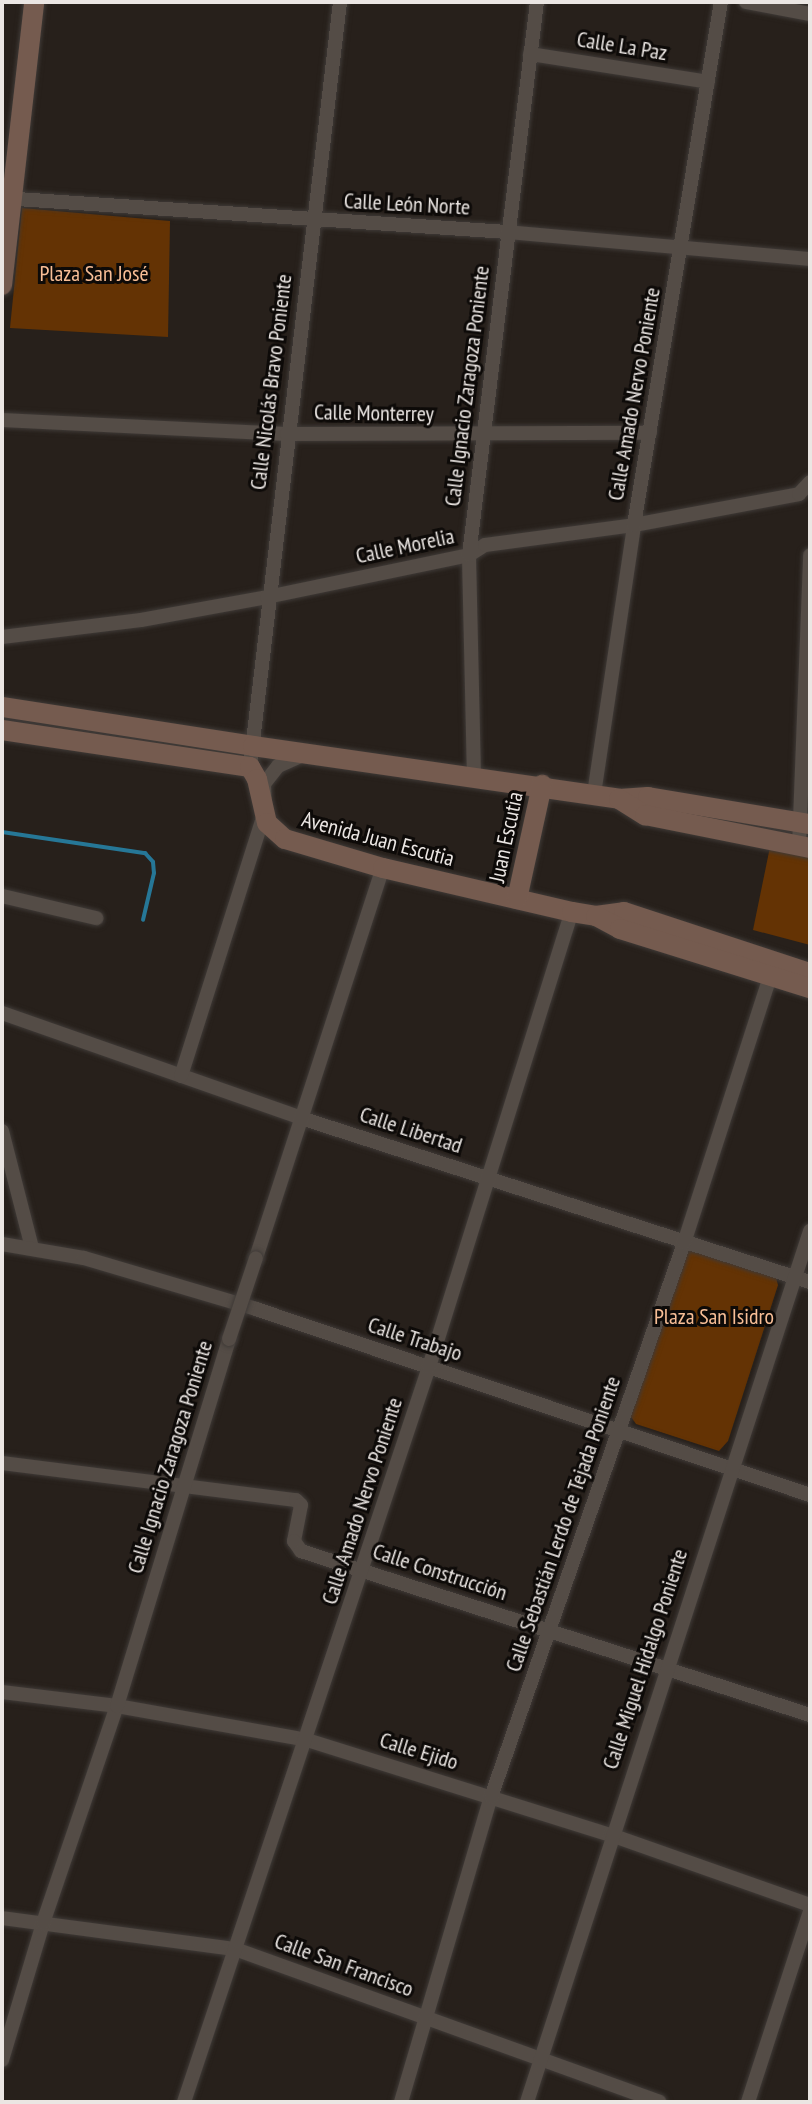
<!DOCTYPE html>
<meta charset="utf-8">
<style>
body{margin:0}
#map{position:relative;width:812px;height:2104px;overflow:hidden;background:#27201b;font-family:"PT Sans Narrow",sans-serif}
div>[style]{position:absolute}
.green>*{inset:0;background:#643304}
.stream>*{height:4px;margin:-2px;padding:0 2px;transform-origin:2px;border-radius:2px;background:#267797}
.roads{filter:drop-shadow(0 0 2px #3f3a37) drop-shadow(0 0 2px #3f3a37)}
.minor>*{height:14px;margin:-7px;padding:0 7px;transform-origin:7px;border-radius:7px;background:#544c46}
.secondary>*{height:20px;margin:-10px;padding:0 10px;transform-origin:10px;border-radius:10px;background:#755b4f}
.bridges{filter:drop-shadow(0 0 2px #3f3a37) drop-shadow(0 0 2px #3f3a37)}
.minor-bridge>*{height:14px;margin:-7px;padding:0 7px;transform-origin:7px;border-radius:7px;background:#544c46}
span{translate:-50% -50%;white-space:nowrap;text-align:center;line-height:1.15;-webkit-text-stroke:6px #0d0a08;paint-order:stroke}
.street-label{font-size:22px;color:#ebe6e3}
.park-label{font-size:22px;color:#f8be96}
.frame{position:absolute;inset:0;border:4px solid #ebe6e3;pointer-events:none}
</style>
<div id="map">
<div class="green">
<i style="clip-path:polygon(22px 208px,170px 221px,168px 337px,10px 328px)"></i>
<i style="clip-path:polygon(770px 847px,810px 853px,810px 945px,753px 930px)"></i>
<i style="clip-path:polygon(685px 1249px,775px 1274px,778px 1285px,728px 1441px,719px 1451px,636px 1424px,629px 1414px)"></i>
</div>
<div class="stream">
<i style="left:2px;top:832px;width:145px;rotate:8.4deg"></i>
<i style="left:145px;top:853px;width:12px;rotate:48deg"></i>
<i style="left:153px;top:862px;width:11px;rotate:85deg"></i>
<i style="left:154px;top:873px;width:48px;rotate:103.2deg"></i>
</div>
<div class="roads">
<div class="minor">
<i style="left:746px;top:2px;width:65px;rotate:10.6deg"></i>
<i style="left:530px;top:54px;width:180px;rotate:8.9deg"></i>
<i style="left:2px;top:198px;width:506px;rotate:3.85deg"></i>
<i style="left:507px;top:232px;width:304px;rotate:5.1deg"></i>
<i style="left:2px;top:420px;width:285px;rotate:2.8deg"></i>
<i style="left:287px;top:434px;width:363px;rotate:-0.2deg"></i>
<i style="left:2px;top:637px;width:140px;rotate:-7deg"></i>
<i style="left:141px;top:620px;width:128px;rotate:-10.3deg"></i>
<i style="left:267px;top:597px;width:206px;rotate:-11.7deg"></i>
<i style="left:469px;top:555px;width:19px;rotate:-32deg"></i>
<i style="left:485px;top:545px;width:150px;rotate:-7.6deg"></i>
<i style="left:634px;top:525px;width:168px;rotate:-10.6deg"></i>
<i style="left:799px;top:494px;width:16px;rotate:-47deg"></i>
<i style="left:250px;top:767px;width:770px;rotate:-83.29deg"></i>
<i style="left:474px;top:777px;width:222px;rotate:-91.3deg"></i>
<i style="left:469px;top:555px;width:557px;rotate:-82.99deg"></i>
<i style="left:594px;top:794px;width:272px;rotate:-81.5deg"></i>
<i style="left:634px;top:525px;width:530px;rotate:-80.56deg"></i>
<i style="left:799px;top:847px;width:292px;rotate:-87.8deg"></i>
<i style="left:2px;top:896px;width:97px;rotate:13.2deg"></i>
<i style="left:2px;top:1013px;width:320px;rotate:19.3deg"></i>
<i style="left:304px;top:1119px;width:532px;rotate:17.86deg"></i>
<i style="left:181px;top:1076px;width:278px;rotate:-72.4deg"></i>
<i style="left:265px;top:811px;width:27px;rotate:-92deg"></i>
<i style="left:264px;top:784px;width:23px;rotate:-52deg"></i>
<i style="left:278px;top:766px;width:27px;rotate:-24deg"></i>
<i style="left:2px;top:1131px;width:121px;rotate:75.6deg"></i>
<i style="left:2px;top:1244px;width:83px;rotate:9.7deg"></i>
<i style="left:84px;top:1258px;width:179px;rotate:16.5deg"></i>
<i style="left:256px;top:1309px;width:584px;rotate:18.56deg"></i>
<i style="left:256px;top:1258px;width:410px;rotate:-72deg"></i>
<i style="left:2px;top:1463px;width:296px;rotate:7.2deg"></i>
<i style="left:296px;top:1500px;width:7px;rotate:45deg"></i>
<i style="left:301px;top:1505px;width:37px;rotate:101deg"></i>
<i style="left:294px;top:1541px;width:12px;rotate:55deg"></i>
<i style="left:301px;top:1551px;width:535px;rotate:17.86deg"></i>
<i style="left:2px;top:1692px;width:116px;rotate:6.9deg"></i>
<i style="left:117px;top:1706px;width:193px;rotate:10.1deg"></i>
<i style="left:307px;top:1740px;width:318px;rotate:17.4deg"></i>
<i style="left:611px;top:1835px;width:211px;rotate:19.4deg"></i>
<i style="left:2px;top:1918px;width:235px;rotate:7.6deg"></i>
<i style="left:235px;top:1949px;width:451px;rotate:19.8deg"></i>
<i style="left:2px;top:2060px;width:143px;rotate:-73.3deg"></i>
<i style="left:43px;top:1923px;width:229px;rotate:-71.2deg"></i>
<i style="left:117px;top:1706px;width:384px;rotate:-73deg"></i>
<i style="left:184px;top:2102px;width:775px;rotate:-71.57deg"></i>
<i style="left:429px;top:1367px;width:477px;rotate:-72.6deg"></i>
<i style="left:401px;top:2102px;width:318px;rotate:-73.6deg"></i>
<i style="left:491px;top:1797px;width:587px;rotate:-70.79deg"></i>
<i style="left:684px;top:1243px;width:287px;rotate:-72.1deg"></i>
<i style="left:527px;top:2102px;width:916px;rotate:-72deg"></i>
<i style="left:748px;top:2102px;width:201px;rotate:-72deg"></i>
</div>
<div class="secondary">
<i style="left:2px;top:285px;width:285px;rotate:-83.5deg"></i>
<i style="left:2px;top:707px;width:254px;rotate:8.8deg"></i>
<i style="left:253px;top:746px;width:370px;rotate:8.2deg"></i>
<i style="left:619px;top:799px;width:29px;rotate:-4deg"></i>
<i style="left:648px;top:797px;width:164px;rotate:9.5deg"></i>
<i style="left:2px;top:730px;width:251px;rotate:8.5deg"></i>
<i style="left:250px;top:767px;width:14px;rotate:60deg"></i>
<i style="left:257px;top:779px;width:45px;rotate:77.2deg"></i>
<i style="left:267px;top:823px;width:24px;rotate:42deg"></i>
<i style="left:285px;top:839px;width:102px;rotate:16.5deg"></i>
<i style="left:383px;top:868px;width:194px;rotate:13.1deg"></i>
<i style="left:572px;top:912px;width:24px;rotate:9deg"></i>
<i style="left:596px;top:916px;width:28px;rotate:-8deg"></i>
<i style="left:624px;top:912px;width:196px;rotate:18.2deg"></i>
<i style="left:619px;top:799px;width:31px;rotate:32deg"></i>
<i style="left:645px;top:815px;width:168px;rotate:11.3deg"></i>
<i style="left:517px;top:899px;width:117px;rotate:-77.6deg"></i>
<i style="left:596px;top:916px;width:27px;rotate:28deg"></i>
<i style="left:620px;top:929px;width:199px;rotate:17.3deg"></i>
</div>
</div>
<div class="bridges">
<div class="minor-bridge">
<i style="left:229px;top:1339px;width:85px;rotate:-71.6deg"></i>
</div>
</div>
<div class="street-label">
<span style="left:622px;top:46px;rotate:9deg">Calle La Paz</span>
<span style="left:407px;top:204px;rotate:3deg">Calle León Norte</span>
<span style="left:271px;top:382px;rotate:-83deg">Calle Nicolás Bravo Poniente</span>
<span style="left:467px;top:386px;rotate:-83deg">Calle Ignacio Zaragoza Poniente</span>
<span style="left:634px;top:394px;rotate:-80deg">Calle Amado Nervo Poniente</span>
<span style="left:374px;top:413px;rotate:1deg">Calle Monterrey</span>
<span style="left:405px;top:546px;rotate:-12deg">Calle Morelia</span>
<span style="left:506px;top:837px;rotate:-78deg">Juan Escutia</span>
<span style="left:378px;top:839px;rotate:15deg">Avenida Juan Escutia</span>
<span style="left:411px;top:1130px;rotate:18deg">Calle Libertad</span>
<span style="left:415px;top:1339px;rotate:18deg">Calle Trabajo</span>
<span style="left:170px;top:1457px;rotate:-73deg">Calle Ignacio Zaragoza Poniente</span>
<span style="left:362px;top:1501px;rotate:-72deg">Calle Amado Nervo Poniente</span>
<span style="left:563px;top:1524px;rotate:-71deg">Calle Sebastián Lerdo de Tejada Poniente</span>
<span style="left:440px;top:1572px;rotate:18deg">Calle Construcción</span>
<span style="left:645px;top:1659px;rotate:-72deg">Calle Miguel Hidalgo Poniente</span>
<span style="left:419px;top:1751px;rotate:17deg">Calle Ejido</span>
<span style="left:344px;top:1965px;rotate:20deg">Calle San Francisco</span>
</div>
<div class="park-label">
<span style="left:94px;top:274px">Plaza San José</span>
<span style="left:714px;top:1317px">Plaza San Isidro</span>
</div>
<div class="frame"></div>
</div>
